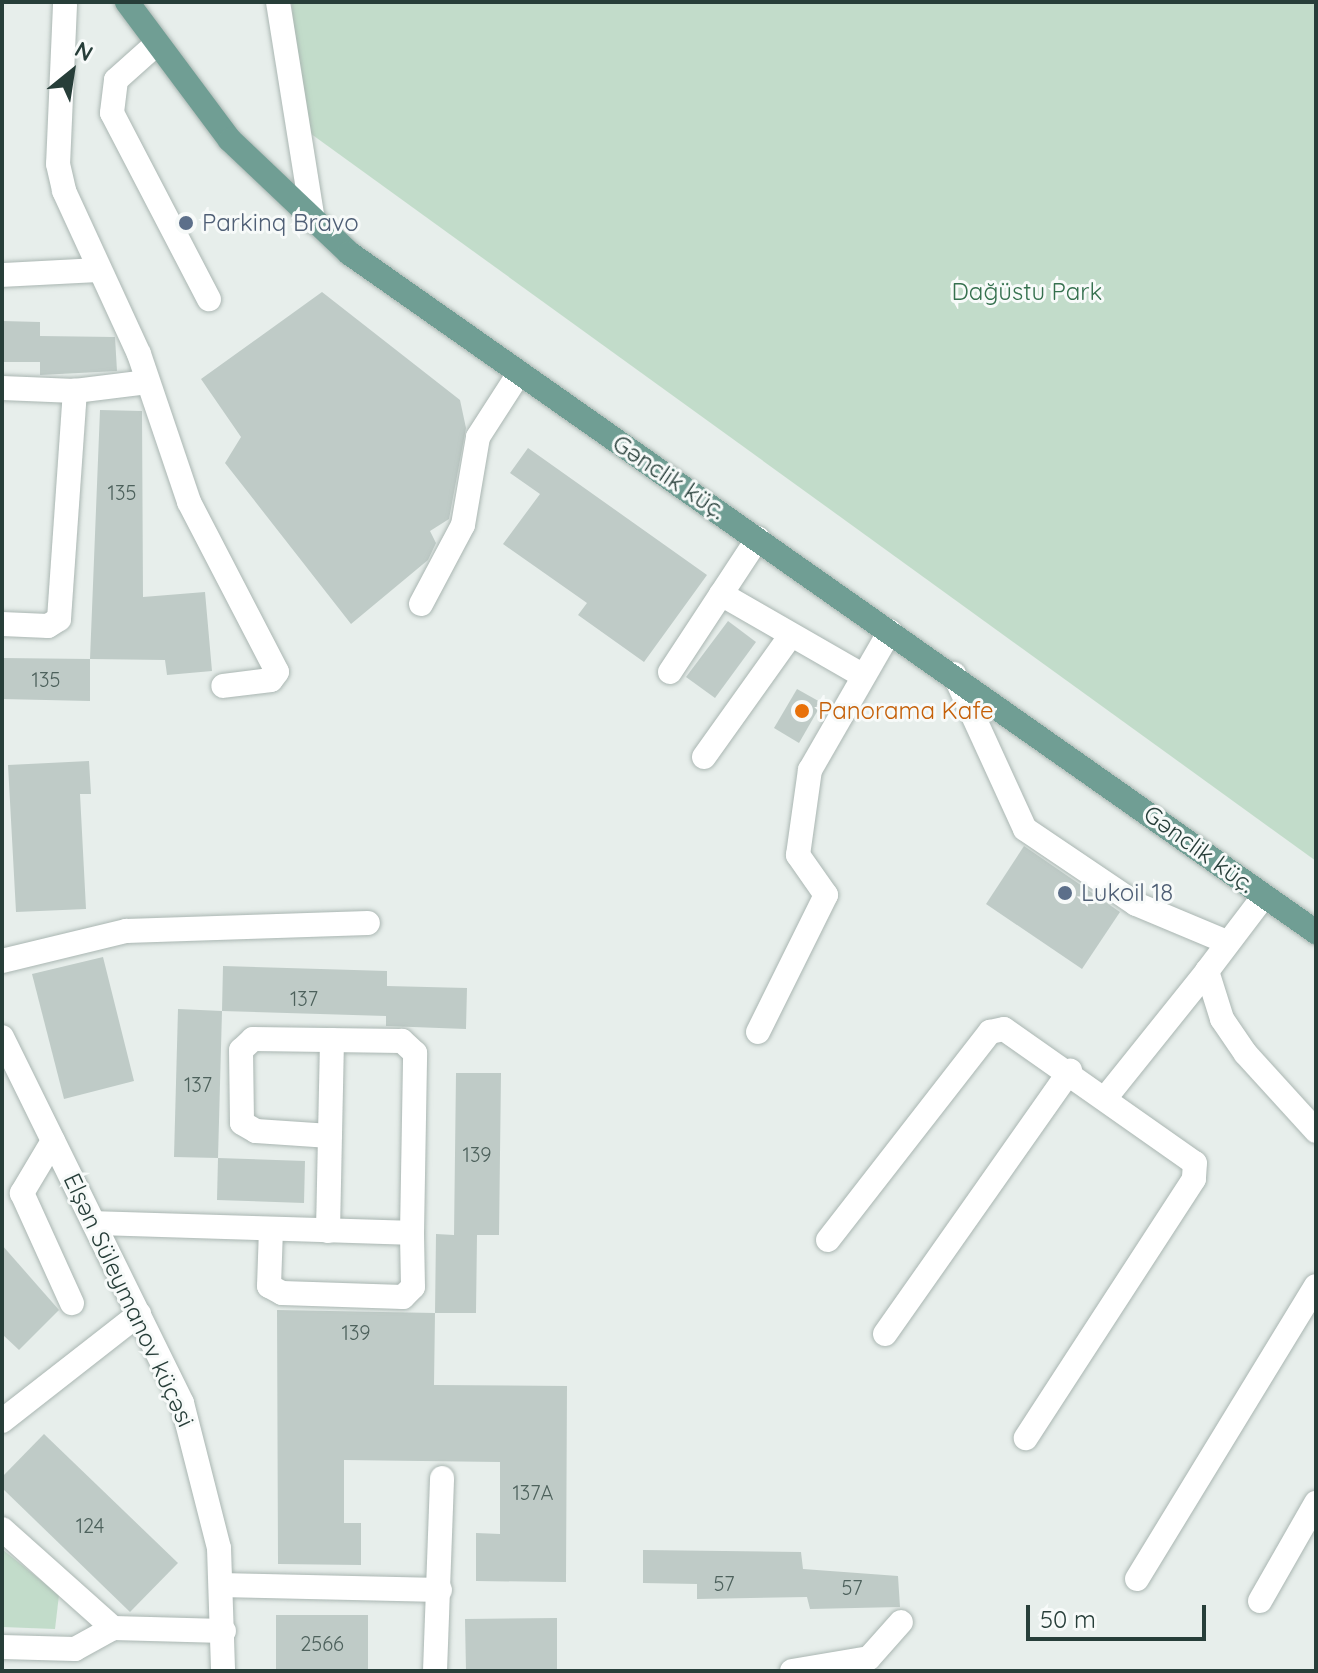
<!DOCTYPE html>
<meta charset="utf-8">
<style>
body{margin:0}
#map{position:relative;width:1318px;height:1673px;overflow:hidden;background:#e7eeeb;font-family:Quicksand,sans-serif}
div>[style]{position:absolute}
.green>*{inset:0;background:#c2dcca}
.building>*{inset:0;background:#bfcbc7}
.roads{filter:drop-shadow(0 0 2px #aab6b2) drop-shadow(0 0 2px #aab6b2)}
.minor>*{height:24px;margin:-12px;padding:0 12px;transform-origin:12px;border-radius:12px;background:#fff}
.major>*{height:24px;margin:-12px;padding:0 12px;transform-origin:12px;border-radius:12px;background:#709e94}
.dots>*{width:22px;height:22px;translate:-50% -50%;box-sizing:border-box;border:4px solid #f7faf9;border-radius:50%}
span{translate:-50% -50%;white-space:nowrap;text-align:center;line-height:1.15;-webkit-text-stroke:6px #f7faf9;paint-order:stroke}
.number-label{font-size:20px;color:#4d615c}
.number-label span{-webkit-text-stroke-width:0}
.service-label{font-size:24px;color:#4e5e75}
.left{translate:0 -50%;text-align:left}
.park-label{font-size:24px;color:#36714f}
.street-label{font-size:24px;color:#273e39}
.food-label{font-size:24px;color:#c56008}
.frame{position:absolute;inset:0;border:4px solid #273e39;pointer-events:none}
.north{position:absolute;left:32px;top:32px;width:80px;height:80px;-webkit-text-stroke:6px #f7faf9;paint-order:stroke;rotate:30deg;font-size:22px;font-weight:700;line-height:32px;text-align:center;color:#273e39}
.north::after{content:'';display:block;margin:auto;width:28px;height:36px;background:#273e39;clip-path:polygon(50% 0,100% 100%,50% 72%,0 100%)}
.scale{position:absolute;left:1026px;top:1605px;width:180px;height:36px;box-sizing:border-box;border:4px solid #273e39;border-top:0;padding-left:10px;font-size:24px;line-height:28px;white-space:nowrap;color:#273e39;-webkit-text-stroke:6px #f7faf9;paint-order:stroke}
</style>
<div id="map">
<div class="green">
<i style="clip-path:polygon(292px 2px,1316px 2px,1316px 861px,296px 123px)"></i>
<i style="clip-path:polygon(2px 1549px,59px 1595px,55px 1629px,2px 1627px)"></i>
</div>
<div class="building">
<i style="clip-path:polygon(322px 292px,460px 400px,466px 428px,449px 519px,430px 531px,436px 543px,428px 560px,351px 624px,225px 463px,241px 437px,201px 379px)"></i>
<i style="clip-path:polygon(2px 321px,40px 322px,40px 336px,115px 337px,117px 371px,40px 375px,40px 362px,2px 362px)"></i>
<i style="clip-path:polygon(100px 410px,142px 411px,143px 597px,205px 592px,212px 671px,167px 675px,165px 660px,90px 659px)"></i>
<i style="clip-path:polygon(528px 448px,707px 575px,644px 662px,578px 615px,587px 603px,503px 544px,540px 494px,510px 473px)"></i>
<i style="clip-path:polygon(728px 621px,756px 642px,715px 698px,686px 677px)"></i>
<i style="clip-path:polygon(2px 658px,90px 659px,90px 701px,2px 699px)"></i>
<i style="clip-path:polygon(797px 689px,822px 703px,799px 743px,774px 728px)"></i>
<i style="clip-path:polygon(89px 761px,91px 794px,80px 794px,86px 909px,16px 912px,8px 765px)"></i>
<i style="clip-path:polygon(1024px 846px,1120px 912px,1082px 969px,986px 904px)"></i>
<i style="clip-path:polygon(103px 957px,134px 1081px,64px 1099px,32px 974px)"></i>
<i style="clip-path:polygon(223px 966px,387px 971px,387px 986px,467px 988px,466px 1029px,386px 1026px,386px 1016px,222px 1011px)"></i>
<i style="clip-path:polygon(178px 1009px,222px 1011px,218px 1158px,174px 1157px)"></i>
<i style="clip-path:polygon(456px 1073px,501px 1073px,499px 1235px,477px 1235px,476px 1313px,435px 1313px,436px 1234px,454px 1235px)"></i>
<i style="clip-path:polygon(218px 1158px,305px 1161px,304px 1203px,217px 1200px)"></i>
<i style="clip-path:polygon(2px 1245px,59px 1310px,19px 1350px,2px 1334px)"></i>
<i style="clip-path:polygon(277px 1310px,435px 1313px,434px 1385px,567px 1386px,566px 1582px,476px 1581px,476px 1533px,500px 1534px,500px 1462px,344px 1460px,344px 1523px,361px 1523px,361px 1565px,278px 1564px)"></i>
<i style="clip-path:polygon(44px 1434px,178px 1563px,130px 1612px,2px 1488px,2px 1477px)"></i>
<i style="clip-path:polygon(643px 1550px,801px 1552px,803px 1569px,898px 1576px,900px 1607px,810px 1609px,807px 1597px,697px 1599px,697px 1584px,643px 1583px)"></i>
<i style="clip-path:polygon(276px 1615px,368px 1615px,368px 1671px,276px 1671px)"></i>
<i style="clip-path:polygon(557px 1618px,557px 1671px,466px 1671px,465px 1619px)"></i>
</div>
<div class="roads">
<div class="minor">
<i style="left:278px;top:2px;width:222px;rotate:80.9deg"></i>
<i style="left:65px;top:5px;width:159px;rotate:92.5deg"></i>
<i style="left:58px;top:164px;width:28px;rotate:77deg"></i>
<i style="left:64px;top:191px;width:179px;rotate:65.3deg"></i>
<i style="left:139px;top:354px;width:156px;rotate:71.3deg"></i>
<i style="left:189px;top:502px;width:191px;rotate:62.6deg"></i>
<i style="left:277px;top:672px;width:10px;rotate:127deg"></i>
<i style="left:271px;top:680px;width:48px;rotate:172.9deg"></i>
<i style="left:154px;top:46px;width:51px;rotate:138.2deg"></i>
<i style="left:116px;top:80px;width:33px;rotate:97deg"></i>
<i style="left:112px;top:113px;width:210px;rotate:62.5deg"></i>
<i style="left:2px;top:275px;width:94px;rotate:-3deg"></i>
<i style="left:2px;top:388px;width:73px;rotate:2.4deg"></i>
<i style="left:75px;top:391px;width:73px;rotate:-7.1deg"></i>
<i style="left:721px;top:594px;width:163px;rotate:29.9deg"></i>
<i style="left:421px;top:604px;width:89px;rotate:-62deg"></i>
<i style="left:463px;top:525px;width:89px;rotate:-80.3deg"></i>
<i style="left:478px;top:437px;width:74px;rotate:-57.2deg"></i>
<i style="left:2px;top:624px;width:46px;rotate:2.5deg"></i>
<i style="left:48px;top:626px;width:13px;rotate:-32deg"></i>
<i style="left:59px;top:619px;width:229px;rotate:-86deg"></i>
<i style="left:670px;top:672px;width:160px;rotate:-56.7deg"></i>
<i style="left:954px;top:674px;width:170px;rotate:65.4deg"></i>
<i style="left:1025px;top:829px;width:134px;rotate:34deg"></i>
<i style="left:1136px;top:904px;width:99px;rotate:22.7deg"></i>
<i style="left:704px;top:757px;width:146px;rotate:-54.5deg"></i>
<i style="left:1264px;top:896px;width:94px;rotate:127.2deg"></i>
<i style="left:1207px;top:971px;width:50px;rotate:72.6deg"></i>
<i style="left:1222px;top:1019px;width:42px;rotate:55.6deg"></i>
<i style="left:1246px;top:1054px;width:104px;rotate:47.7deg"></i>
<i style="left:2px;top:961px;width:128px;rotate:-13.6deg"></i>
<i style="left:126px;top:931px;width:242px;rotate:-1.9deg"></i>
<i style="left:758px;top:1032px;width:153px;rotate:-63.6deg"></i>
<i style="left:826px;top:895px;width:49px;rotate:-125deg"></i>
<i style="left:798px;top:855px;width:86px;rotate:-82deg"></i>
<i style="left:810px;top:770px;width:160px;rotate:-60.1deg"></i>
<i style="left:2px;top:1037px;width:408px;rotate:63.8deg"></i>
<i style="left:182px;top:1403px;width:150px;rotate:75.7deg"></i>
<i style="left:219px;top:1548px;width:123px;rotate:88.1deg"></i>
<i style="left:1107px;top:1096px;width:160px;rotate:-51.3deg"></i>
<i style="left:53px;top:1141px;width:61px;rotate:120.8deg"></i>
<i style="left:22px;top:1193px;width:121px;rotate:65.6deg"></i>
<i style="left:94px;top:1223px;width:318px;rotate:1.8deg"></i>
<i style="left:412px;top:1233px;width:180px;rotate:-89deg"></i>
<i style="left:415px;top:1053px;width:18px;rotate:-137deg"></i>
<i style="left:402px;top:1041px;width:149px;rotate:-179.2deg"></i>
<i style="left:253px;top:1039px;width:16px;rotate:137deg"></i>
<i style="left:241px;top:1050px;width:73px;rotate:89.2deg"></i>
<i style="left:242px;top:1123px;width:16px;rotate:30deg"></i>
<i style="left:256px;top:1131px;width:74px;rotate:3.9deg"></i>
<i style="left:271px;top:1229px;width:57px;rotate:92deg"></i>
<i style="left:269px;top:1286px;width:15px;rotate:28deg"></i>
<i style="left:282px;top:1293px;width:121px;rotate:1.9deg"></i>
<i style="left:403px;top:1297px;width:14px;rotate:-45deg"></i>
<i style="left:413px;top:1287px;width:54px;rotate:-91.1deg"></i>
<i style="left:328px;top:1231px;width:191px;rotate:-88.8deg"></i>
<i style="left:828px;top:1240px;width:264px;rotate:-52.1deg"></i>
<i style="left:990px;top:1032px;width:14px;rotate:-12deg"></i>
<i style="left:1004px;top:1029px;width:233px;rotate:35.1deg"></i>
<i style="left:1195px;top:1163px;width:16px;rotate:94deg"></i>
<i style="left:1194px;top:1179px;width:309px;rotate:123deg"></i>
<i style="left:885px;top:1334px;width:322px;rotate:-54.9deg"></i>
<i style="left:2px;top:1421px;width:174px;rotate:-38deg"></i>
<i style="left:2px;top:1529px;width:149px;rotate:41.7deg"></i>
<i style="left:113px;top:1628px;width:111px;rotate:1.5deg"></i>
<i style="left:1137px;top:1579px;width:343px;rotate:-58.6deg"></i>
<i style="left:221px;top:1585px;width:219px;rotate:1.3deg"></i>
<i style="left:1260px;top:1601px;width:113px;rotate:-60.3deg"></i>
<i style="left:2px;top:1647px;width:73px;rotate:1.6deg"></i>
<i style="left:75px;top:1649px;width:43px;rotate:-28.9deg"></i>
<i style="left:435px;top:1671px;width:193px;rotate:-87.9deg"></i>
<i style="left:792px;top:1671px;width:78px;rotate:-9.6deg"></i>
<i style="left:869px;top:1658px;width:48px;rotate:-48.4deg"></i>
</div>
<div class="major">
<i style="left:127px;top:2px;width:172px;rotate:53.3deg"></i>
<i style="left:230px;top:140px;width:164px;rotate:43.5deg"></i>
<i style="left:349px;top:253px;width:1182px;rotate:35.08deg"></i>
</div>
</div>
<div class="dots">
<i style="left:186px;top:223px;background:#5c6f8a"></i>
<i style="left:802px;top:711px;background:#e8710a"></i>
<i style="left:1065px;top:893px;background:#5c6f8a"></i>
</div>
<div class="number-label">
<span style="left:122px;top:492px">135</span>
<span style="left:46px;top:679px">135</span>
<span style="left:304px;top:998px">137</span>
<span style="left:198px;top:1084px">137</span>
<span style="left:477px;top:1154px">139</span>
<span style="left:356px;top:1332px">139</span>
<span style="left:533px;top:1492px">137A</span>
<span style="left:90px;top:1525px">124</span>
<span style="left:724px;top:1583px">57</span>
<span style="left:852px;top:1587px">57</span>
<span style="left:322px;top:1643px">2566</span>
</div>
<div class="service-label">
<span class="left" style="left:202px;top:223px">Parkinq Bravo</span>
<span class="left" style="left:1081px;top:893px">Lukoil 18</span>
</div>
<div class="park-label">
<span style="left:1027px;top:292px">Dağüstu Park</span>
</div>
<div class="street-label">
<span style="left:669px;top:477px;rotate:34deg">Gənclik küç.</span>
<span style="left:1199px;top:849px;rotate:36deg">Gənclik küç.</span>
<span style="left:129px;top:1300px;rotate:65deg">Elşən Süleymanov küçəsi</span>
</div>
<div class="food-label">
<span class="left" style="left:818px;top:711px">Panorama Kafe</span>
</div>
<div class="frame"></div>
<div class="north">N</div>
<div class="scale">50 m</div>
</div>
